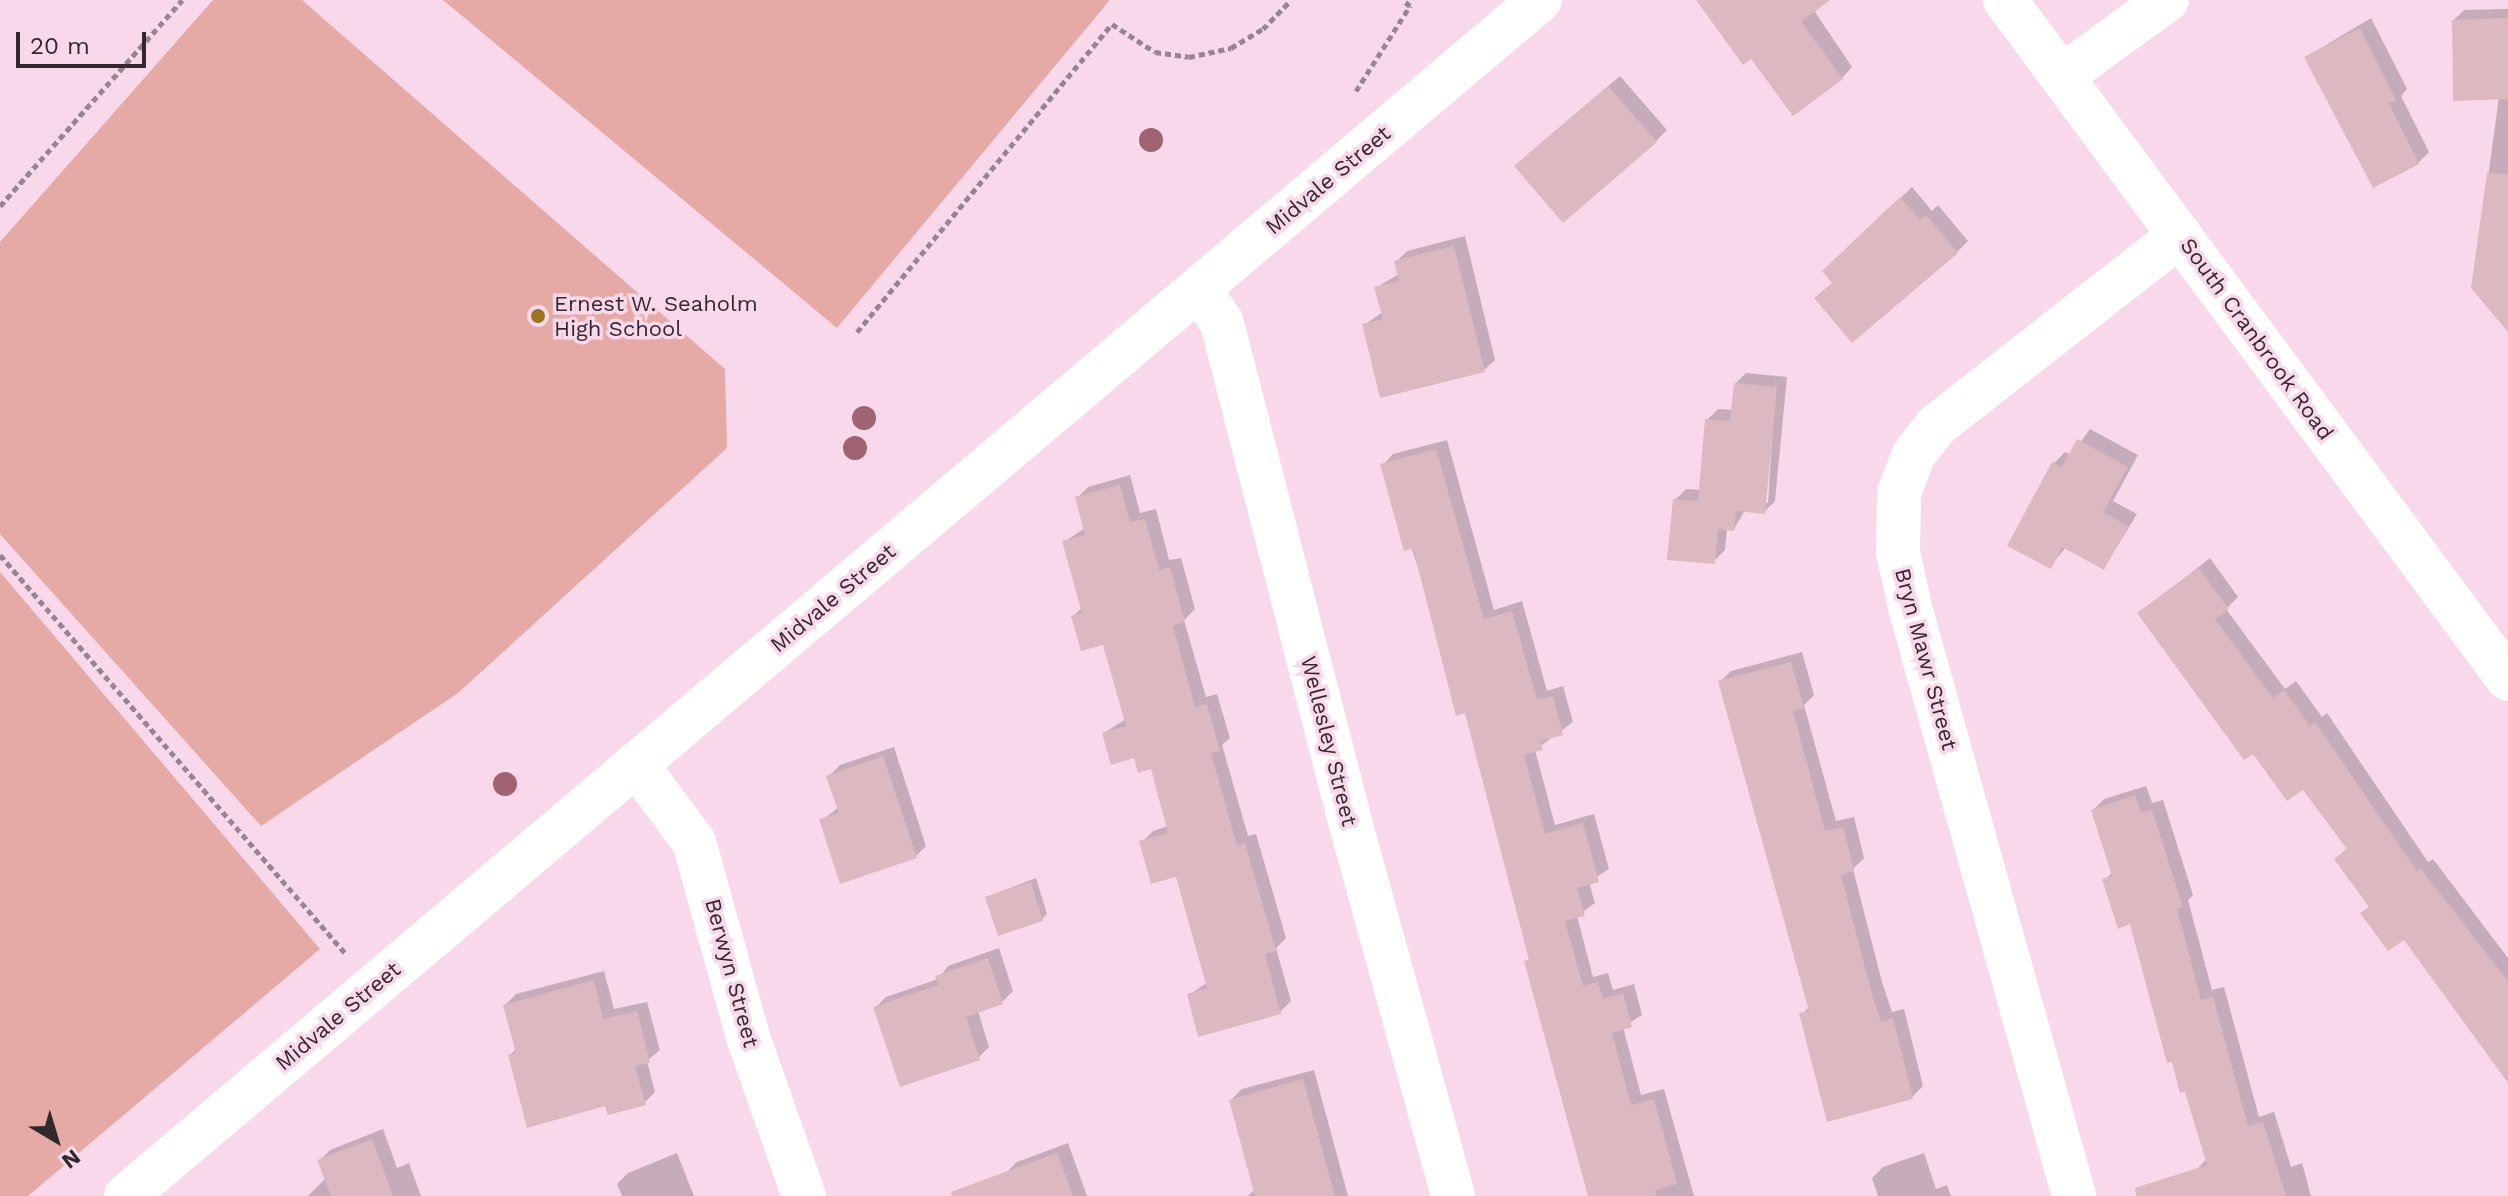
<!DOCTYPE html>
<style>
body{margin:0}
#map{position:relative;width:2508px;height:1196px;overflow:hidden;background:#f8d8ea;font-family:"Work Sans",sans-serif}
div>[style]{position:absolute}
.green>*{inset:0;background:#e5a9a6}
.shadow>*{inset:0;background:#0003}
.building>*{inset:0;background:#dcb8c0}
.path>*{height:5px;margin-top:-2.5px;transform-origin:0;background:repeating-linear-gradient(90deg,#9a8491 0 6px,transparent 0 10px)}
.minor>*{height:44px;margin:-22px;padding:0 22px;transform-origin:22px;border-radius:22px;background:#fff}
.trees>*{width:24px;height:24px;margin:-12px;border-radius:50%;background:#a06372}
.dots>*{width:22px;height:22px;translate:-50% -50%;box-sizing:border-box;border:4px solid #f8d8ea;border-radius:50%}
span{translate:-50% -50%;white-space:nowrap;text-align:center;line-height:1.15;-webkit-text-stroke:7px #f8d8ea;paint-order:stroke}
.street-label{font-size:22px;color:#34282f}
.poi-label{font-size:22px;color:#34282f}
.left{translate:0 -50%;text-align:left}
.north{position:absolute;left:16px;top:1100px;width:80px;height:80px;-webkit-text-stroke:6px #f8d8ea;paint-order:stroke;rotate:142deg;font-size:22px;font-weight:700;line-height:32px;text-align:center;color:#34282f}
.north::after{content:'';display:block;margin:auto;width:28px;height:36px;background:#34282f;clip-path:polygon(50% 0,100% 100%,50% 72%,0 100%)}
.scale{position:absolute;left:16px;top:32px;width:130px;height:36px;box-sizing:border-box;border:4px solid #34282f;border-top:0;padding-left:10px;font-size:24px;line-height:28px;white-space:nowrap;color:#34282f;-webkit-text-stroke:6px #f8d8ea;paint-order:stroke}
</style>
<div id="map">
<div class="green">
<i style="clip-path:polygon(213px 0,302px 0,725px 369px,727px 448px,458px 693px,261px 826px,0 534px,0 242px)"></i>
<i style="clip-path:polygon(443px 0,1109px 0,1109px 1px,837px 328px)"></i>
<i style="clip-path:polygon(0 572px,320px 949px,28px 1196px,0 1196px)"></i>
</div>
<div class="shadow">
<i style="clip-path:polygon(1709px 0,1807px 0,1852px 67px,1842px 78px)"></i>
<i style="clip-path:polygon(2508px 9px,2508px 329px,2473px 287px,2499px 97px,2454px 20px,2464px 10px)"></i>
<i style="clip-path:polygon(2371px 18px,2407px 89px,2401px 96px,2429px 152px,2418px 163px,2306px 57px)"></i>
<i style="clip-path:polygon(1620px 76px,1667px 130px,1656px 141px,1527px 155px)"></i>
<i style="clip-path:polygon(1912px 187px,1932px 211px,1938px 205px,1968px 241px,1957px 252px,1834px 282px,1825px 271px)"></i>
<i style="clip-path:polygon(1465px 236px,1495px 360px,1484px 370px,1364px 325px,1383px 312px,1377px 287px,1399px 274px,1396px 262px,1407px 251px)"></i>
<i style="clip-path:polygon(evenodd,1746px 373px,1787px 377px,1775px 501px,1764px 512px,1745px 510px,1734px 529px,1727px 528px,1725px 550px,1714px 561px,1675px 500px,1686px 489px,1701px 490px,1707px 420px,1718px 409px,1733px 410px,1735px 384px,1746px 373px,1776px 377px,1768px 503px,1764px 503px,1776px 377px)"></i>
<i style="clip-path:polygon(2090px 429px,2138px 455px,2113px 501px,2137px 514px,2104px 568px,2066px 547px,2050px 567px,2054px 463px,2065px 452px,2071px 455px)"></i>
<i style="clip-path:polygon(1447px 440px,1494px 610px,1522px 601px,1547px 691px,1563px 686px,1573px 722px,1535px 750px,1555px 825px,1594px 814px,1609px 869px,1589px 882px,1595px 903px,1577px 916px,1593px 977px,1608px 973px,1613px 990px,1634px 984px,1642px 1015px,1623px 1027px,1641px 1095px,1664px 1089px,1694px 1196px,1590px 1196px,1526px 962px,1530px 958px,1467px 711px,1383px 465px,1393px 454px)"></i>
<i style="clip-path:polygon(1130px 475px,1140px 513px,1156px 509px,1169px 560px,1181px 558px,1195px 609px,1184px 620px,1206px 697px,1217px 694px,1230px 738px,1222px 745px,1248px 836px,1256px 834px,1286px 938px,1276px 948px,1291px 1001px,1280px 1012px,1189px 995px,1208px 982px,1178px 875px,1142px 842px,1153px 831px,1168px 826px,1152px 767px,1104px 733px,1126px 719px,1105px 642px,1073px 616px,1083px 607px,1064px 542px,1085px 528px,1077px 498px,1088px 487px)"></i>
<i style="clip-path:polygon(2210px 558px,2238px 597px,2226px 609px,2285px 689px,2296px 681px,2322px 717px,2327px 713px,2428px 862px,2433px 859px,2508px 958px,2508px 1074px,2404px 937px,2363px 913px,2370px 905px,2337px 859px,2348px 847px,2303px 787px,2254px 751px,2140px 613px)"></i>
<i style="clip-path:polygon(1802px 652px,1814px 695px,1804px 705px,1836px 821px,1854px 817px,1864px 858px,1853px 869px,1882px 982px,1892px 1012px,1904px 1009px,1923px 1086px,1912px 1097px,1802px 1014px,1810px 1006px,1720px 682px,1731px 671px)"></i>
<i style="clip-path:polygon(894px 747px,926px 846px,915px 857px,822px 820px,839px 807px,829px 776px,840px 765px)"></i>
<i style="clip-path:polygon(2146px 786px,2152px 803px,2163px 800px,2193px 895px,2188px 900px,2212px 990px,2224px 987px,2259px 1117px,2274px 1112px,2291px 1167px,2302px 1163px,2311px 1196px,2204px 1196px,2196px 1170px,2207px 1159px,2131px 921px,2105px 880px,2113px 872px,2093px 810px,2104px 799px)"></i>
<i style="clip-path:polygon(1036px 878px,1047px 914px,1042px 919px,987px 897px)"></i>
<i style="clip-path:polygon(999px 948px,1013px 991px,1002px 1002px,978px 1011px,989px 1047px,978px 1058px,875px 1008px,886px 997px,938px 979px,948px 966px)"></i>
<i style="clip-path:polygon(604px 971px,614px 1009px,647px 1002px,660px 1050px,647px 1061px,655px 1092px,644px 1103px,607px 1104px,510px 1055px,517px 1048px,505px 1005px,516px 994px)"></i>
<i style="clip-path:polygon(1314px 1070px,1348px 1196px,1248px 1196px,1255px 1189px,1231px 1100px,1242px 1089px)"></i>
<i style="clip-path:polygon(383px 1129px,397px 1168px,409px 1163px,421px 1196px,308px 1196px,326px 1178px,319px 1161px,330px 1150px)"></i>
<i style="clip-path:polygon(1068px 1143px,1087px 1196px,1015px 1196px,1006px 1173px,1017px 1162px)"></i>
<i style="clip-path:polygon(677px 1153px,694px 1196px,622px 1196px,617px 1184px,628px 1173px)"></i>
<i style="clip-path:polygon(1924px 1153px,1936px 1189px,1947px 1185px,1951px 1196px,1878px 1196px,1872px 1178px,1883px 1167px)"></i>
</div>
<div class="building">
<i style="clip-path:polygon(1696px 0,1830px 0,1801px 22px,1843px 79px,1793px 116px,1751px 59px,1743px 65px)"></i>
<i style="clip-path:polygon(2508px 18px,2508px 99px,2453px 101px,2452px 20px)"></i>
<i style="clip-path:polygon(2360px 28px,2397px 102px,2388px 102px,2419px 164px,2373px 188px,2304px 57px)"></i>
<i style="clip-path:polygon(1608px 86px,1657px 142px,1563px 223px,1514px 166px)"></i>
<i style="clip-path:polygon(2487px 173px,2508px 174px,2508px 332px,2471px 288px)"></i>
<i style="clip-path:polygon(1900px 197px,1920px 220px,1926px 215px,1958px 253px,1852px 343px,1814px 298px,1832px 283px,1822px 271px)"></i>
<i style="clip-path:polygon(1454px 246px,1485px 372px,1380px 398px,1362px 324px,1383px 319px,1374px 287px,1399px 281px,1394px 261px)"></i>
<i style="clip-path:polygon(1734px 383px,1777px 387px,1765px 514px,1736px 511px,1734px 531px,1718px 529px,1715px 564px,1667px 560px,1673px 499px,1698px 501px,1705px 419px,1730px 421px)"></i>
<i style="clip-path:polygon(2077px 439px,2128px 467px,2103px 512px,2128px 526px,2104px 570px,2062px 547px,2051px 569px,2007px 546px,2052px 462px,2062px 467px)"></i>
<i style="clip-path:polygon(1436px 449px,1484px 619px,1512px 611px,1537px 700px,1553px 696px,1563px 735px,1540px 741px,1543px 750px,1524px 755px,1545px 834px,1583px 823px,1599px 882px,1577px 888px,1585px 916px,1565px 921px,1583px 986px,1598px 982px,1603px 999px,1623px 993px,1632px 1027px,1612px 1033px,1631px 1105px,1654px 1099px,1677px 1184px,1655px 1190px,1656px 1196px,1588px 1196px,1524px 961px,1529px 960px,1465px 713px,1456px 716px,1413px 548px,1404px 551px,1380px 464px)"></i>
<i style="clip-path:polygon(1120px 485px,1130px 522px,1145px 519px,1159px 570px,1170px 567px,1185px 622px,1173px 626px,1195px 707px,1207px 704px,1220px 751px,1211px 753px,1237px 846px,1245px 843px,1276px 951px,1265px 954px,1281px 1014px,1198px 1037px,1187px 994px,1207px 988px,1176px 877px,1151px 884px,1139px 841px,1168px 833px,1151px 769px,1138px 773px,1134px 758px,1111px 765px,1102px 733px,1126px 726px,1103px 645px,1081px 651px,1071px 616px,1082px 613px,1062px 541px,1085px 535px,1075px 497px)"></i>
<i style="clip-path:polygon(2198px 568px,2229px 609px,2215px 619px,2273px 698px,2284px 690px,2310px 726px,2315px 722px,2417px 871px,2421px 869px,2508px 981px,2508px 1083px,2404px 940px,2388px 951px,2360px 913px,2369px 907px,2334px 859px,2347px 849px,2303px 790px,2287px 801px,2253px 754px,2244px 760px,2137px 613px)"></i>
<i style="clip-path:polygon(1791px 662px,1804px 708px,1793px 711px,1825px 831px,1843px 827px,1854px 871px,1841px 875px,1872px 994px,1881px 1022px,1893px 1018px,1913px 1099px,1827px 1122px,1799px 1013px,1809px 1011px,1718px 681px)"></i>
<i style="clip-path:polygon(883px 756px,917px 858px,840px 884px,819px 819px,839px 813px,826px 776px)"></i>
<i style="clip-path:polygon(2135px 795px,2141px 813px,2152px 810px,2183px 907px,2177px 909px,2201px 1000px,2213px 997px,2248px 1126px,2263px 1122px,2286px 1196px,2136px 1196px,2135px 1188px,2207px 1165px,2185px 1092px,2180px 1093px,2172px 1062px,2167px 1063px,2130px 924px,2118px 929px,2102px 879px,2112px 876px,2091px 810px)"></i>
<i style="clip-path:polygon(1031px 882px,1043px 921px,998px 936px,985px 897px)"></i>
<i style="clip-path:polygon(988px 958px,1003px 1004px,966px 1017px,980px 1060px,900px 1087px,873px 1007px,938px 985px,935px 976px)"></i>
<i style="clip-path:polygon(594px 980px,603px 1019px,637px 1011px,650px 1063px,635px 1066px,646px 1105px,608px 1115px,605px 1106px,527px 1128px,508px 1055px,516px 1053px,503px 1005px)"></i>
<i style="clip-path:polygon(1303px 1079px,1335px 1196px,1255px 1196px,1229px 1100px)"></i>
<i style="clip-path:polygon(372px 1139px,393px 1196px,331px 1196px,317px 1160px)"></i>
<i style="clip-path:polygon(1057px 1153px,1073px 1196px,952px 1196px,951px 1192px)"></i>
</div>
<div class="path">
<i style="left:1356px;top:91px;width:101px;rotate:-57.6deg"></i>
<i style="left:1410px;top:6px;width:9px;rotate:-139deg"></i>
<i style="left:0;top:206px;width:275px;rotate:-48.5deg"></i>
<i style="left:857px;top:332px;width:400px;rotate:-50.4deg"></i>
<i style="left:1112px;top:24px;width:51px;rotate:33.1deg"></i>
<i style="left:1155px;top:52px;width:34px;rotate:8deg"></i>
<i style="left:1189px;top:57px;width:43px;rotate:-12.1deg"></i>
<i style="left:1231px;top:48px;width:37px;rotate:-31deg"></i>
<i style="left:1263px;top:29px;width:40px;rotate:-46deg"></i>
<i style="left:0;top:555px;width:527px;rotate:49.08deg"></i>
</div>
<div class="minor">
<i style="left:2005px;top:0;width:845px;rotate:53.47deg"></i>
<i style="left:2062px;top:76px;width:130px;rotate:-35.9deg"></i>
<i style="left:1199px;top:289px;width:41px;rotate:55.9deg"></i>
<i style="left:1222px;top:323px;width:500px;rotate:75.6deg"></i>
<i style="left:1346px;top:807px;width:403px;rotate:74.6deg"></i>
<i style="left:636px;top:764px;width:97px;rotate:53.4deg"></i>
<i style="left:694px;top:842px;width:202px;rotate:74.5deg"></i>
<i style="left:748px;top:1037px;width:169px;rotate:70.6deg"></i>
<i style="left:126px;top:1196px;width:1852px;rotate:-40.23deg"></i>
<i style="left:2074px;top:1196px;width:607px;rotate:-105.57deg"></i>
<i style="left:1911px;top:611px;width:60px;rotate:-102.4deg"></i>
<i style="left:1898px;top:552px;width:59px;rotate:-89deg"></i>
<i style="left:1899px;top:493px;width:42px;rotate:-69deg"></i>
<i style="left:1914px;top:454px;width:37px;rotate:-52deg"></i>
<i style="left:1937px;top:425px;width:308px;rotate:-38deg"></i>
</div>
<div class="trees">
<i style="left:1151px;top:140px"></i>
<i style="left:864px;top:418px"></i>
<i style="left:855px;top:448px"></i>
<i style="left:505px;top:784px"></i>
</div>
<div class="dots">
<i style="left:538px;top:316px;background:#9d7221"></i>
</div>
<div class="street-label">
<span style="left:1328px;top:180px;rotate:-40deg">Midvale Street</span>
<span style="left:2257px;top:339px;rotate:54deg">South Cranbrook Road</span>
<span style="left:833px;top:598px;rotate:-40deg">Midvale Street</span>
<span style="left:1926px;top:659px;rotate:75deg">Bryn Mawr Street</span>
<span style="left:1329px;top:741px;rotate:76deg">Wellesley Street</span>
<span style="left:732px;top:973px;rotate:75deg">Berwyn Street</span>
<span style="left:338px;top:1016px;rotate:-40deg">Midvale Street</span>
</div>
<div class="poi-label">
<span class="left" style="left:554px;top:316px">Ernest W. Seaholm<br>High School</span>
</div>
<div class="north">N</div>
<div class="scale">20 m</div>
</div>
